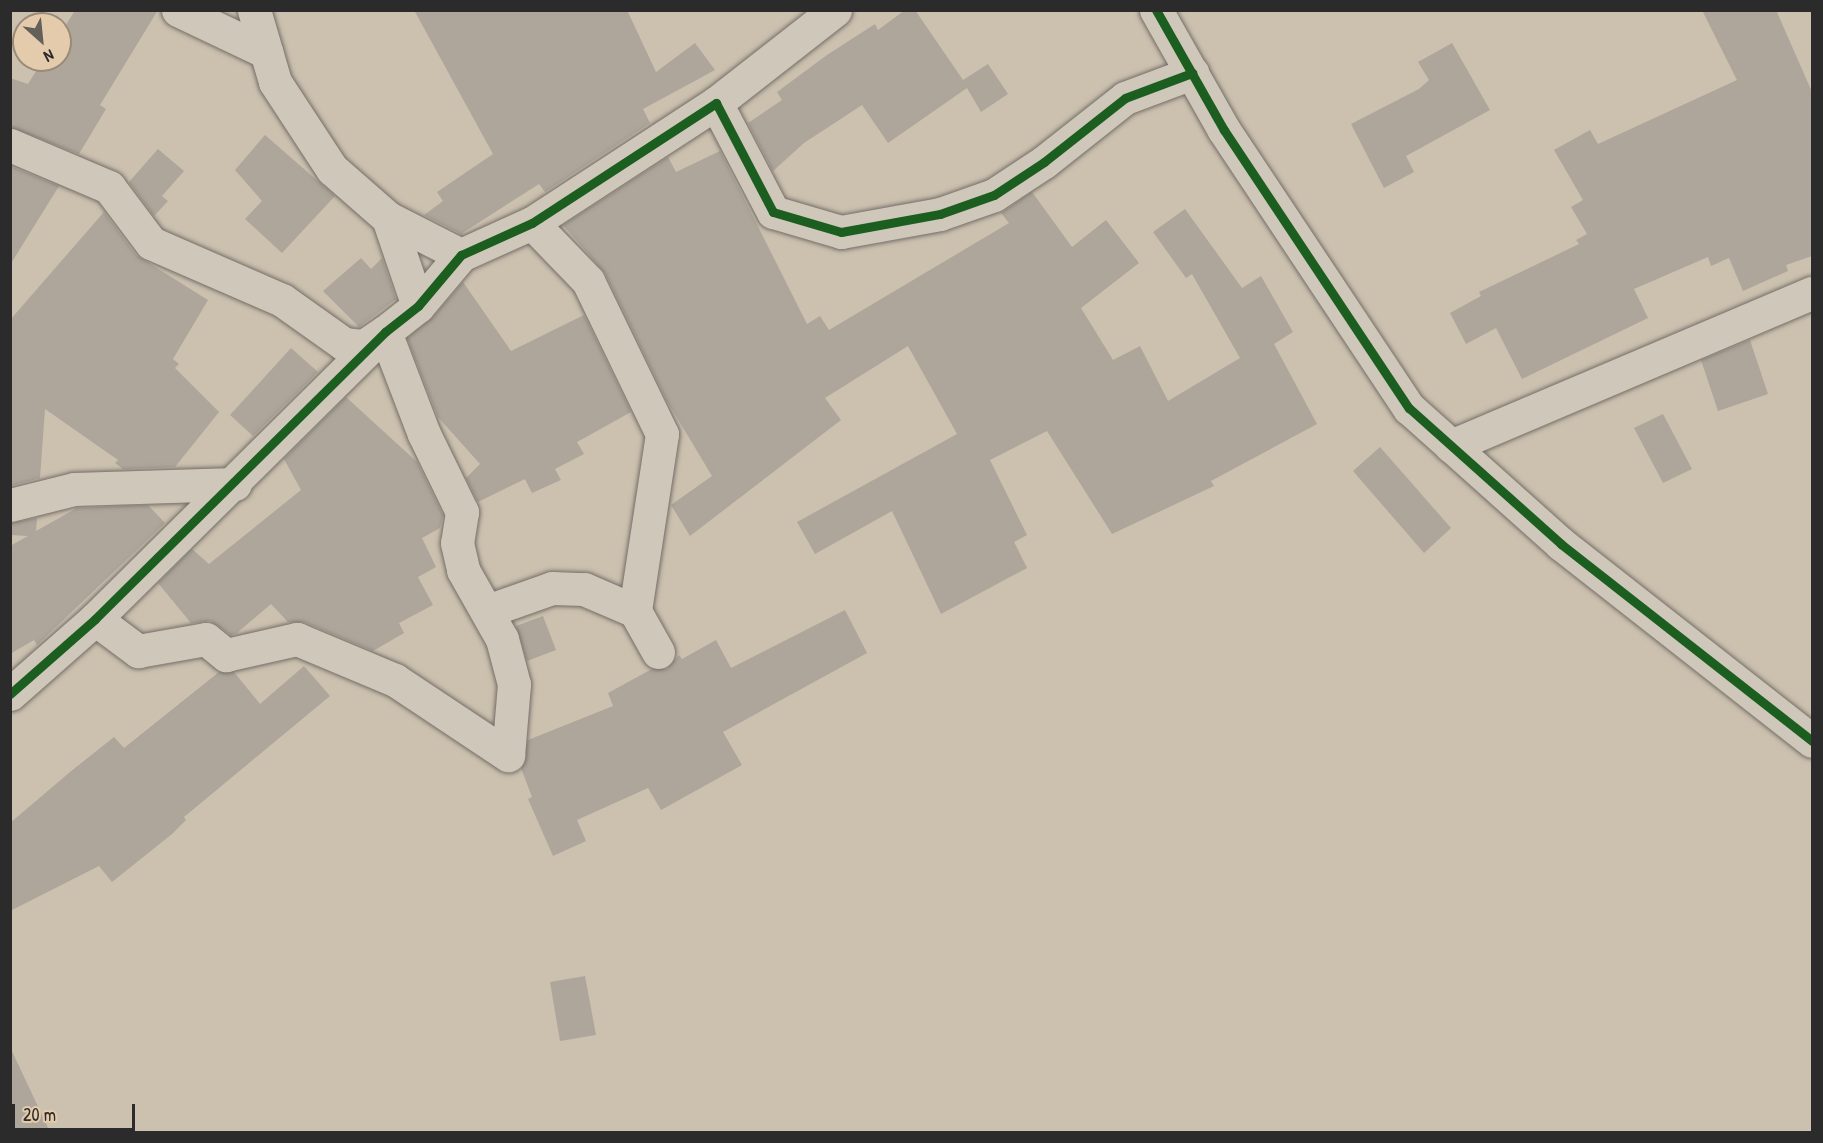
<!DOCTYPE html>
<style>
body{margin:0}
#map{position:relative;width:1823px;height:1143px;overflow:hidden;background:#ccc0af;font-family:"Patrick Hand",sans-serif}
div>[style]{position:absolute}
.building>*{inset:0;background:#aea69b}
.roads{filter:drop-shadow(0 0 2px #736e66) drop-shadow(0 0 2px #736e66)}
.minor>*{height:33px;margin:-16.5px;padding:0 16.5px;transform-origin:16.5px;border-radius:16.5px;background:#d0c7bb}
.tertiary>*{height:33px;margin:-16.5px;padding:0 16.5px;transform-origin:16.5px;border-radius:16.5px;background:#d0c7bb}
.cycleway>*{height:9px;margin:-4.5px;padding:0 4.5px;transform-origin:4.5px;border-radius:4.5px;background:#1b5e20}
span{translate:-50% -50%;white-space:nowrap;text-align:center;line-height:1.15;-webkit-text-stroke:6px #e3cbab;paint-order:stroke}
.frame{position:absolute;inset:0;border:12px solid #2b2b2b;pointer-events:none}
.north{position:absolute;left:12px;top:12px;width:60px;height:60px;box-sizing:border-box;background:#e3cbab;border:2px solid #998b78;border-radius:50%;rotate:153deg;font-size:16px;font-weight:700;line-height:24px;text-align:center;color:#2b2b2b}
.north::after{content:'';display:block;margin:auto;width:21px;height:27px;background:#635f59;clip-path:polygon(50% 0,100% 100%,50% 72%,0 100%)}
.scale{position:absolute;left:12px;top:1104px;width:123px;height:27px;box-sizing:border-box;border:3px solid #2b2b2b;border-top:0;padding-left:8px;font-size:18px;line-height:21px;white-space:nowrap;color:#2b2b2b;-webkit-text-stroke:4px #e3cbab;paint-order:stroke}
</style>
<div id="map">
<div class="building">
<i style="clip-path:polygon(82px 10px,158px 10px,100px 105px,106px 109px,79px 154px,10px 127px,10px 78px,28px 84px,43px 60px,60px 60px,60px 34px,74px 12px)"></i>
<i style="clip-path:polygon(414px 10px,627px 10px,656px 72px,695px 43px,715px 70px,643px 109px,650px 123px,545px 192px,539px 184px,461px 234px,424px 215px,443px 201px,437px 192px,493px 154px)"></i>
<i style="clip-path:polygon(905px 10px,915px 10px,963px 80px,988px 64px,1008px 94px,981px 112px,967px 88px,888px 143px,862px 105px,804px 143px,773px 171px,748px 123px,782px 100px,777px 92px,827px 55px,875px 24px,878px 30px)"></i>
<i style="clip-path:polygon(1702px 10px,1776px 10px,1812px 92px,1812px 256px,1786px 265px,1788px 271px,1743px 291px,1729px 258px,1711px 266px,1708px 257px,1634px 289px,1648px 318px,1522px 379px,1496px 328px,1466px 344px,1450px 313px,1481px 296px,1479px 292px,1579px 244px,1576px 240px,1587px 234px,1571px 207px,1583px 200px,1554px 150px,1590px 130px,1598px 144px,1737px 80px)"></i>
<i style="clip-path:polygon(1452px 43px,1490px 110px,1406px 156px,1414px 172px,1384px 188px,1351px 124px,1419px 89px,1429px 80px,1418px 62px)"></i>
<i style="clip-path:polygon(265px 135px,335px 196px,282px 253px,245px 219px,262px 201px,235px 170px)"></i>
<i style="clip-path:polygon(158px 149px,184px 171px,162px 196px,168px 201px,154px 216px,129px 182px)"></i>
<i style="clip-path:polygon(720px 151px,807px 324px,820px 316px,829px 330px,1009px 223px,1001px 213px,1032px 192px,1072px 247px,1106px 220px,1139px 263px,1081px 308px,1113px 360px,1140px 346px,1168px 401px,1240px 358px,1192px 274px,1186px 278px,1153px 232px,1185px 209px,1242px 288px,1261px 276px,1293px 332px,1274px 344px,1317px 424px,1211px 481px,1214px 486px,1112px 534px,1047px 431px,990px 460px,1027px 535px,1014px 542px,1027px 568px,941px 614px,892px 511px,815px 554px,797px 522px,957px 434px,908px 346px,825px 398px,841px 420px,690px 536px,671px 505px,712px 476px,667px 401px,605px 273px,563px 225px,668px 157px,676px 172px)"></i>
<i style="clip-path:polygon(10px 166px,59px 186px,10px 265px)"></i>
<i style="clip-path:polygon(104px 212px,136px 255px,208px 300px,173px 359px,179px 364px,175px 368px,219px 412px,175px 467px,123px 469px,115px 463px,118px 460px,45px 409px,40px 478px,10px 486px,10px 320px)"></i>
<i style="clip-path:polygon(361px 258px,371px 269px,382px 258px,396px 299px,359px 327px,323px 291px)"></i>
<i style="clip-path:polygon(463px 282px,511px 351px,584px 315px,631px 412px,577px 442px,584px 454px,555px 469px,561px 480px,532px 493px,525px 479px,478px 502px,466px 478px,480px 464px,438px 417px,407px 338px,432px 318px)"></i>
<i style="clip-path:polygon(1750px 340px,1768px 394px,1718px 411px,1701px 360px)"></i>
<i style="clip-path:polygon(291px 348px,318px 372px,253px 436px,230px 415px)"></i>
<i style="clip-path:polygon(346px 397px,417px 462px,443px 515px,440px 528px,422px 538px,436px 567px,418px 577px,433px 605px,399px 623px,404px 633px,373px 651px,304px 622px,288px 622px,271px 604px,237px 633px,231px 635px,210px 621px,191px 623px,158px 583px,192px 549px,209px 564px,301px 490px,284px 459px)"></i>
<i style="clip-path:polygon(1663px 414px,1692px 469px,1663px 483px,1634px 428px)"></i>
<i style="clip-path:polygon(1380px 447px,1451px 528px,1424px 553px,1353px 471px)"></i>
<i style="clip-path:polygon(148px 505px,165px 523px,37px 645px,34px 640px,10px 654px,10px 546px,28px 536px,10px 535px,10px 523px,37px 518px,36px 531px,77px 508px)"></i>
<i style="clip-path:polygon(845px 610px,867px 653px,723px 732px,742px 765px,661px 810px,648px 788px,577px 820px,586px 841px,553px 856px,528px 799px,532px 797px,521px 768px,528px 740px,613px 706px,608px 693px,652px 669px,667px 669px,679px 655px,682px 659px,716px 640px,731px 668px)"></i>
<i style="clip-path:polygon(543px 616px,556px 650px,527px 661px,516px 626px)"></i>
<i style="clip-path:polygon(304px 666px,330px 696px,184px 817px,186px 820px,172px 834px,112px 882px,99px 866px,10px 911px,10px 823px,70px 772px,114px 737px,124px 748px,219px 672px,234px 672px,260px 704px)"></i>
<i style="clip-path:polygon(585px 976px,596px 1035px,560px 1041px,550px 982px)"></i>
<i style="clip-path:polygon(10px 1047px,50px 1132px,10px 1132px)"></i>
</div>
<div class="roads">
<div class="minor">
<i style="left:178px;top:10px;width:98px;rotate:25.5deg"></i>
<i style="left:254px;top:10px;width:75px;rotate:73.7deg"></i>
<i style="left:275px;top:82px;width:104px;rotate:56.8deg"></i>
<i style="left:332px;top:169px;width:74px;rotate:41.2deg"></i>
<i style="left:388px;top:218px;width:82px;rotate:26.9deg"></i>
<i style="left:716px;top:103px;width:151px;rotate:-38deg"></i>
<i style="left:10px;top:145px;width:108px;rotate:23deg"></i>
<i style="left:109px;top:187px;width:70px;rotate:53.1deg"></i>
<i style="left:151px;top:243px;width:143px;rotate:23.5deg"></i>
<i style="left:282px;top:300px;width:76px;rotate:35.4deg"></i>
<i style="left:344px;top:344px;width:20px;rotate:6deg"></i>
<i style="left:364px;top:346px;width:25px;rotate:-34deg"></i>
<i style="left:385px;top:332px;width:109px;rotate:69.1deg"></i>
<i style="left:424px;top:434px;width:87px;rotate:64deg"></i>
<i style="left:462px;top:512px;width:31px;rotate:99deg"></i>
<i style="left:457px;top:543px;width:28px;rotate:77deg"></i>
<i style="left:463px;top:570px;width:79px;rotate:60.5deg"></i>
<i style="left:502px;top:639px;width:47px;rotate:75.1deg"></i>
<i style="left:514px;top:684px;width:71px;rotate:94.8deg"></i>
<i style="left:388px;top:218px;width:93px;rotate:71.2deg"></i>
<i style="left:532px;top:223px;width:81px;rotate:46deg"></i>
<i style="left:588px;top:281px;width:170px;rotate:64.2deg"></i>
<i style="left:662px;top:434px;width:179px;rotate:98.7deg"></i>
<i style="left:635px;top:611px;width:47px;rotate:60.7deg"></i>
<i style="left:1451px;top:446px;width:392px;rotate:-23deg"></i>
<i style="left:10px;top:505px;width:66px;rotate:-14deg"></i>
<i style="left:74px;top:489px;width:161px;rotate:-1.8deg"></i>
<i style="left:487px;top:611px;width:69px;rotate:-19.5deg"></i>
<i style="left:552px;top:588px;width:32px;rotate:2deg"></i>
<i style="left:584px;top:589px;width:56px;rotate:23.3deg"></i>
<i style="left:95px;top:619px;width:54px;rotate:36.7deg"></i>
<i style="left:138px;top:651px;width:69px;rotate:-10deg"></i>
<i style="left:206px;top:639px;width:26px;rotate:39deg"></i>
<i style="left:226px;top:655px;width:73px;rotate:-12.7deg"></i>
<i style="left:297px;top:639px;width:106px;rotate:22.7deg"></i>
<i style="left:395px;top:680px;width:136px;rotate:33.6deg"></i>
<i style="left:10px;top:694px;width:113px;rotate:-41.4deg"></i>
<i style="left:95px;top:619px;width:408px;rotate:-44.7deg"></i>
<i style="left:385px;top:332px;width:42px;rotate:-38.2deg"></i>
<i style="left:418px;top:306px;width:67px;rotate:-49.9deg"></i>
<i style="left:461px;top:255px;width:78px;rotate:-24.3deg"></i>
<i style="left:532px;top:223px;width:220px;rotate:-33.1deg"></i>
<i style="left:716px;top:103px;width:123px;rotate:62.4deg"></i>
<i style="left:773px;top:212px;width:71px;rotate:16.4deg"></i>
<i style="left:841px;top:232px;width:101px;rotate:-10.3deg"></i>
<i style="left:940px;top:214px;width:57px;rotate:-19.4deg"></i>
<i style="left:994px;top:195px;width:60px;rotate:-33.4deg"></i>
<i style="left:1044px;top:162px;width:103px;rotate:-38.3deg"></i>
<i style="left:1125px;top:98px;width:72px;rotate:-20.5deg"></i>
</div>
<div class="tertiary">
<i style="left:1156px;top:10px;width:138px;rotate:60.5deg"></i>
<i style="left:1224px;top:130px;width:334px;rotate:56.4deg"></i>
<i style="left:1409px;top:408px;width:204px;rotate:41.8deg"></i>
<i style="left:1561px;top:544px;width:319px;rotate:38.1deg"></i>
</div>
</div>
<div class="cycleway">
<i style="left:1156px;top:10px;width:138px;rotate:60.5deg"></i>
<i style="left:1224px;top:130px;width:334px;rotate:56.4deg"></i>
<i style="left:1409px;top:408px;width:204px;rotate:41.8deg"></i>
<i style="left:1561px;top:544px;width:319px;rotate:38.1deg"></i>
<i style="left:10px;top:694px;width:113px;rotate:-41.4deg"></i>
<i style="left:95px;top:619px;width:408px;rotate:-44.7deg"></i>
<i style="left:385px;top:332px;width:42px;rotate:-38.2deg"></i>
<i style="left:418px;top:306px;width:67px;rotate:-49.9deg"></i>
<i style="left:461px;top:255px;width:78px;rotate:-24.3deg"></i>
<i style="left:532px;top:223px;width:220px;rotate:-33.1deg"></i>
<i style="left:716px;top:103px;width:123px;rotate:62.4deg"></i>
<i style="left:773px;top:212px;width:71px;rotate:16.4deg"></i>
<i style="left:841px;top:232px;width:101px;rotate:-10.3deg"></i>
<i style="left:940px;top:214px;width:57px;rotate:-19.4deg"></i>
<i style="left:994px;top:195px;width:60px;rotate:-33.4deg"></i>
<i style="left:1044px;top:162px;width:103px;rotate:-38.3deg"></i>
<i style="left:1125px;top:98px;width:72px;rotate:-20.5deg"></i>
</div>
<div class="frame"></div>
<div class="north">N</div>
<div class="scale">20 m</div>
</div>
